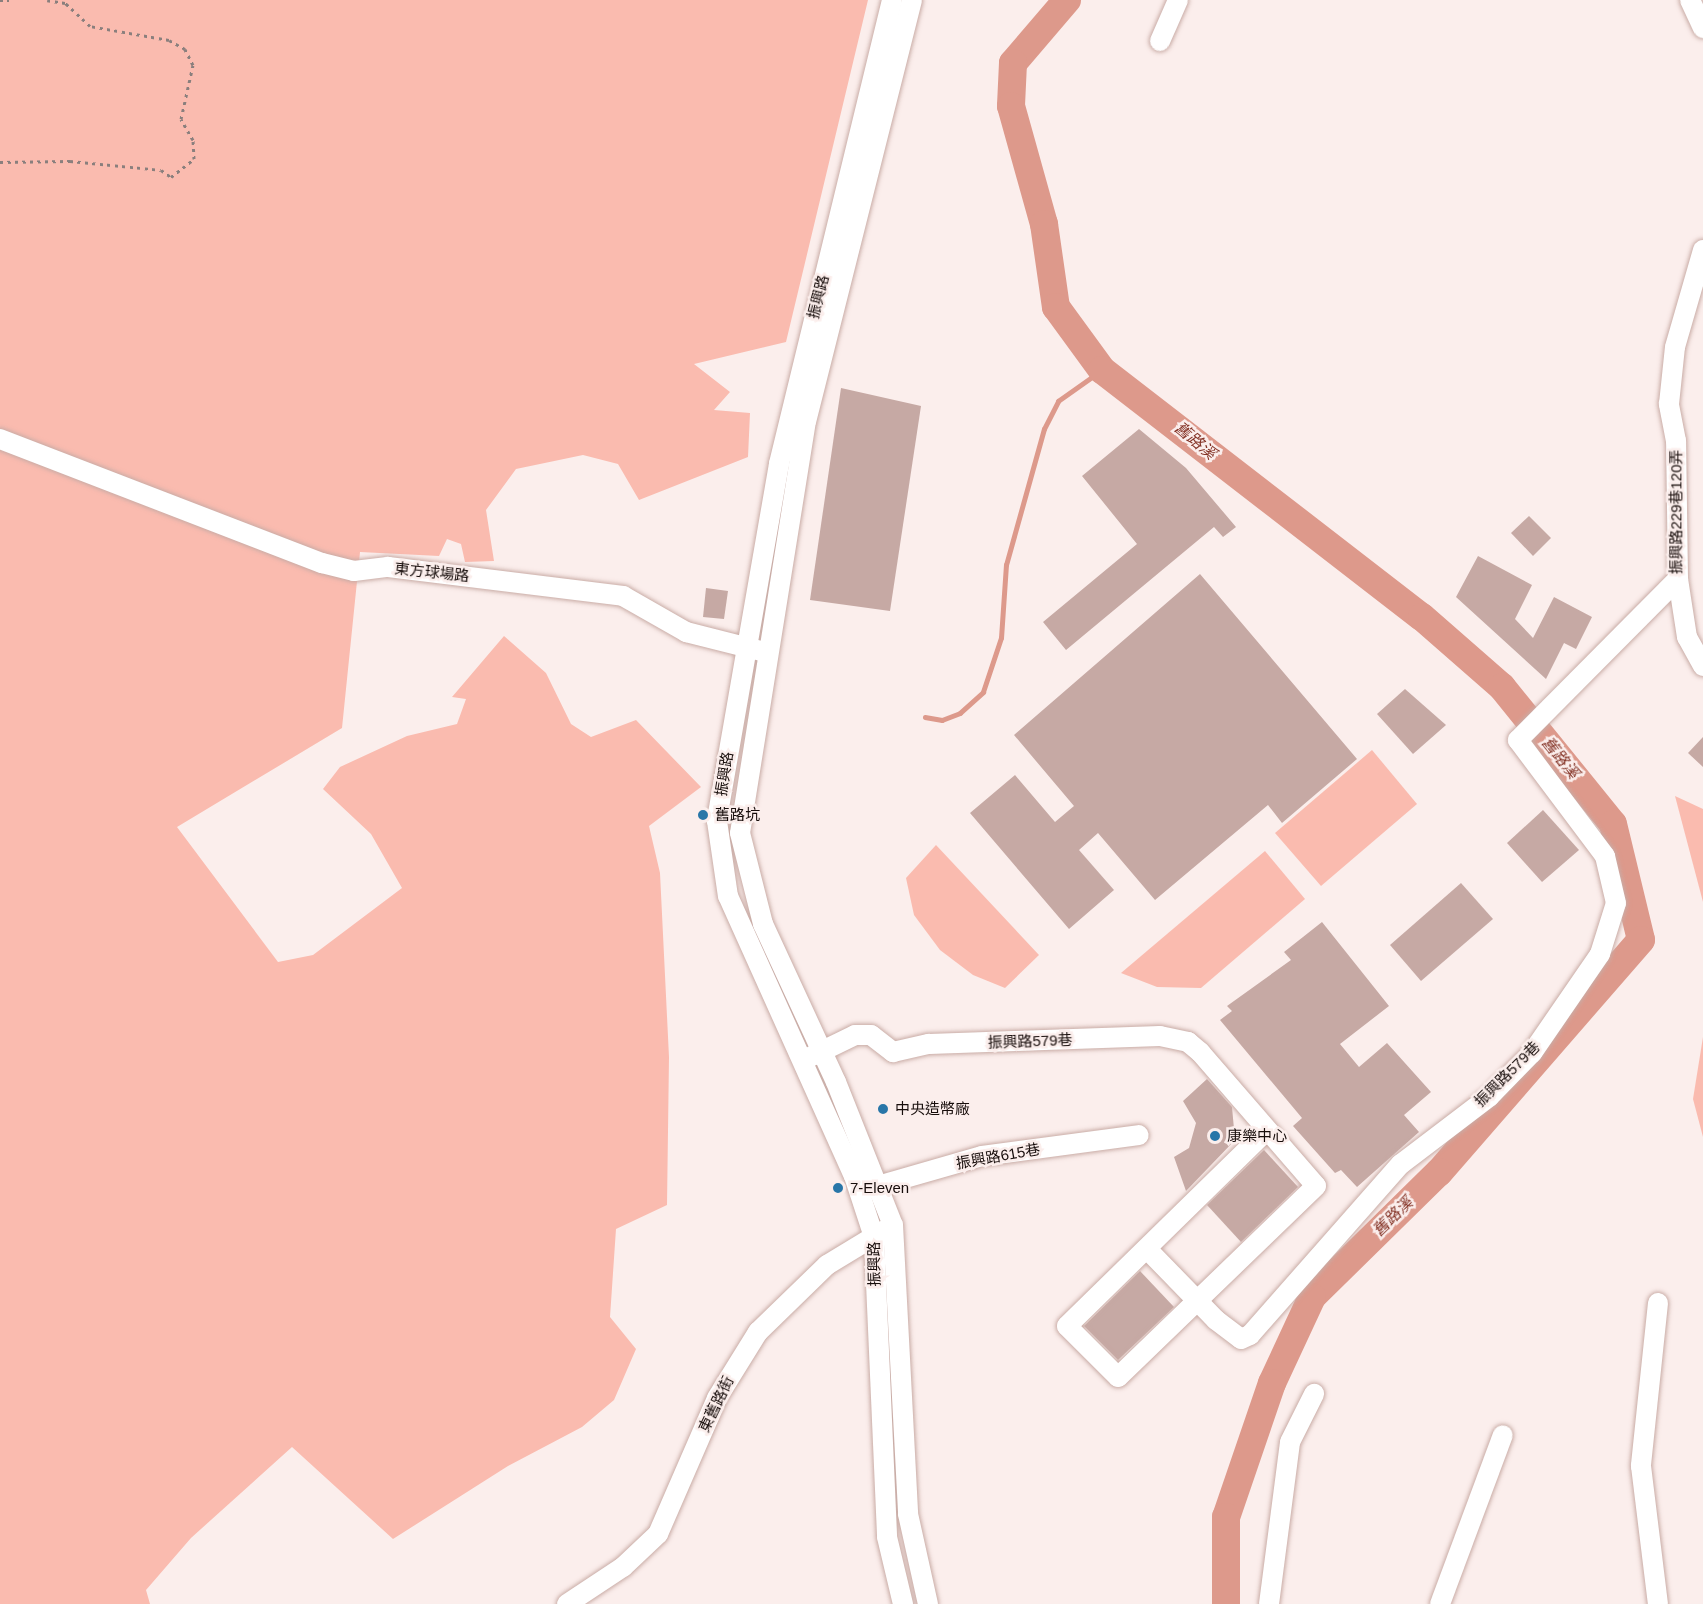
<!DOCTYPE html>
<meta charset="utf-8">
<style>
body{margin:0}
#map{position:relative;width:1703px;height:1604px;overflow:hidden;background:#fbeeec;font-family:Arial,"Noto Sans TC",sans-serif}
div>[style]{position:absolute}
.green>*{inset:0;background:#fabbaf}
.stream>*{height:4.5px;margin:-2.25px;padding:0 2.25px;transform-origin:2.25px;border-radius:2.25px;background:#dd998b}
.river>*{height:28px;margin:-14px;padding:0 14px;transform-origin:14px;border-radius:14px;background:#dd998b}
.building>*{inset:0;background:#c6a9a4}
.path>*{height:3px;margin-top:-1.5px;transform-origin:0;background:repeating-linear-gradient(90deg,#8a7f7d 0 3px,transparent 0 7.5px)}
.roads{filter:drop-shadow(0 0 2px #c9aca6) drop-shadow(0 0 2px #c9aca6)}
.minor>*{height:20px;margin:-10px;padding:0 10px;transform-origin:10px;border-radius:10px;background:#fff}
.dots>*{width:16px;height:16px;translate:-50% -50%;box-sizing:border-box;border:3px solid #fbeeec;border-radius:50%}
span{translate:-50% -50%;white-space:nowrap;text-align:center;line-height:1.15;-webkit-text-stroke:5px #fbeeec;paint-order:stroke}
.street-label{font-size:15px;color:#170d0b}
.poi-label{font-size:15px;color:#170d0b}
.left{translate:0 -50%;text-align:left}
.water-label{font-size:16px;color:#843326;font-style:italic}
</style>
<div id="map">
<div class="green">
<i style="clip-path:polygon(0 0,868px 0,786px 342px,694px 364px,730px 392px,714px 410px,750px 413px,748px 457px,639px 500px,618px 464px,583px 455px,516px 469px,486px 510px,494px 561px,465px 562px,461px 544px,447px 539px,439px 556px,360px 552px,342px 728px,177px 827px,278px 962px,313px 955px,402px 888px,371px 834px,323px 789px,340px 767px,407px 736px,457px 724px,466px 699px,452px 697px,504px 636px,546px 673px,571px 724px,591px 737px,636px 720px,701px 787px,649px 826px,660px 873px,669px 1057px,667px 1205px,616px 1229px,610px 1317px,636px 1349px,614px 1400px,582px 1427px,508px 1466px,393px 1539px,292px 1447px,191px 1538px,146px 1590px,150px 1604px,0 1604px)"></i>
<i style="clip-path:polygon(1372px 750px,1417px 804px,1321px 886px,1275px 833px)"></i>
<i style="clip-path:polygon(1675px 796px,1703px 809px,1703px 902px)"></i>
<i style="clip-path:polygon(936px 845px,1039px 955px,1005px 988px,973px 975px,940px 950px,914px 915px,906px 878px)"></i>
<i style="clip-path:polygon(1265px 851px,1305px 899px,1201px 988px,1157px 987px,1121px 973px)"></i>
<i style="clip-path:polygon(1703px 1037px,1703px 1137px,1693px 1099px)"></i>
</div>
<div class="stream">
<i style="left:925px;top:717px;width:17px;rotate:10deg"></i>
<i style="left:942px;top:720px;width:19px;rotate:-21deg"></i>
<i style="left:960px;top:713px;width:31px;rotate:-42deg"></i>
<i style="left:983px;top:692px;width:57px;rotate:-71.6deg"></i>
<i style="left:1001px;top:638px;width:73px;rotate:-86.1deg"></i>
<i style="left:1006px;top:565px;width:141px;rotate:-74.4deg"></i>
<i style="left:1044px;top:429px;width:31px;rotate:-63deg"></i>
<i style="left:1058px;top:401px;width:54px;rotate:-35.2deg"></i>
</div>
<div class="river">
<i style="left:1067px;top:0;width:83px;rotate:130.6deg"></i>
<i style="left:1013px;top:63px;width:43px;rotate:92.7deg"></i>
<i style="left:1011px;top:106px;width:123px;rotate:74.4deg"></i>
<i style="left:1044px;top:224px;width:84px;rotate:81.8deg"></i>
<i style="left:1056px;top:307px;width:78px;rotate:53.9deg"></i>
<i style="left:1102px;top:370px;width:404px;rotate:37.7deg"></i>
<i style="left:1422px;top:617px;width:106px;rotate:41.2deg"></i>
<i style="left:1502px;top:687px;width:176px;rotate:51deg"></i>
<i style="left:1613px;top:824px;width:119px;rotate:76.4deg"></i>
<i style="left:1641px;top:940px;width:308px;rotate:131deg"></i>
<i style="left:1439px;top:1172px;width:178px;rotate:135.5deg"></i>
<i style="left:1312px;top:1297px;width:95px;rotate:114.9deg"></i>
<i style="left:1272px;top:1383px;width:142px;rotate:108.9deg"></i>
<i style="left:1226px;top:1517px;width:87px;rotate:90deg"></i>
</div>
<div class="building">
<i style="clip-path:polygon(841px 388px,921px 406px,890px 611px,810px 600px)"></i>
<i style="clip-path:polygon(1139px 429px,1186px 468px,1236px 527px,1223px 537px,1214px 527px,1066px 650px,1043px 622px,1137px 544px,1082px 476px)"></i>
<i style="clip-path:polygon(1529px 516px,1551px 538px,1533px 556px,1511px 533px)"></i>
<i style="clip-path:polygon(1478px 556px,1532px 585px,1515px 619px,1533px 638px,1554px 597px,1592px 617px,1576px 649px,1564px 643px,1546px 679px,1456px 597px)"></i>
<i style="clip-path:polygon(1200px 574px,1357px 759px,1282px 823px,1268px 805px,1155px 900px,1098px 833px,1079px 850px,1114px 890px,1069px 929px,970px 813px,1015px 775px,1055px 822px,1074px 806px,1014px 735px)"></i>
<i style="clip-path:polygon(706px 588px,728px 591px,724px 619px,703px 617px)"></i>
<i style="clip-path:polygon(1405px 689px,1446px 725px,1413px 754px,1377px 714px)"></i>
<i style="clip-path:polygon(1703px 737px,1703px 767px,1688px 753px)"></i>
<i style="clip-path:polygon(1543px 810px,1579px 850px,1542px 882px,1507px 843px)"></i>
<i style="clip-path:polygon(1461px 883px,1493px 919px,1421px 981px,1390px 945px)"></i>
<i style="clip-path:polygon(1322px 922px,1389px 1006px,1340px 1044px,1359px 1067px,1387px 1043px,1431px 1092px,1404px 1115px,1419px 1132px,1357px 1187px,1341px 1170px,1335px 1173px,1293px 1126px,1302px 1118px,1220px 1020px,1232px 1011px,1227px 1006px,1291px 960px,1284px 952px)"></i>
<i style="clip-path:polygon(1207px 1079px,1232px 1107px,1235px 1140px,1186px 1191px,1174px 1157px,1189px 1148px,1196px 1123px,1183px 1101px)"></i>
<i style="clip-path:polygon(1264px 1150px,1298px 1187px,1241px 1242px,1207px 1205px)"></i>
<i style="clip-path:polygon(1140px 1271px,1174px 1307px,1118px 1360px,1084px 1326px)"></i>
</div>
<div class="path">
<i style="left:0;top:0;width:9px"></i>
<i style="left:0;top:162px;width:70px;rotate:-0.8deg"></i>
<i style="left:70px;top:161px;width:91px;rotate:5.6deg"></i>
<i style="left:161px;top:170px;width:12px;rotate:35deg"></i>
<i style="left:171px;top:177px;width:29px;rotate:-38deg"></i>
<i style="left:194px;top:159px;width:19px;rotate:-93deg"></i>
<i style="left:193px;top:140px;width:24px;rotate:-120deg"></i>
<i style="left:181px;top:119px;width:55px;rotate:-77.5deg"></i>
<i style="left:193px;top:65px;width:18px;rotate:-117deg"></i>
<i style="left:185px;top:49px;width:18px;rotate:-151deg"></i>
<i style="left:169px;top:40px;width:80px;rotate:-170deg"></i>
<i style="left:90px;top:26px;width:34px;rotate:-137deg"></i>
<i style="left:65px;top:3px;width:18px;rotate:-171deg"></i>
</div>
<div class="roads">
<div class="minor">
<i style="left:892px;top:0;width:478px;rotate:103.7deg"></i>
<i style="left:779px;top:464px;width:362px;rotate:99.9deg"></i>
<i style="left:717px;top:821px;width:76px;rotate:81.7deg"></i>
<i style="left:728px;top:896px;width:307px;rotate:65.8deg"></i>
<i style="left:854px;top:1176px;width:64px;rotate:71.8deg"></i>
<i style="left:874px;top:1237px;width:300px;rotate:87.5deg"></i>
<i style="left:887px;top:1537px;width:69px;rotate:76.6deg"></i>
<i style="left:912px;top:0;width:434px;rotate:104.1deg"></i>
<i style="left:806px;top:421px;width:417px;rotate:99.1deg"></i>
<i style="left:740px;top:833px;width:94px;rotate:75.8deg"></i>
<i style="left:763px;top:924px;width:174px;rotate:65.2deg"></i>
<i style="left:836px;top:1082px;width:154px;rotate:68.3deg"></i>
<i style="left:893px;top:1225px;width:289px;rotate:87deg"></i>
<i style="left:908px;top:1514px;width:92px;rotate:77.5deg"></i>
<i style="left:1690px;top:0;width:31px;rotate:65deg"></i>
<i style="left:1160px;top:41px;width:45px;rotate:-66.3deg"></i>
<i style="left:0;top:439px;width:345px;rotate:21.1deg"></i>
<i style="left:322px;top:563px;width:33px;rotate:14deg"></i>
<i style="left:354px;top:571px;width:34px;rotate:-7deg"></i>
<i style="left:388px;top:567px;width:237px;rotate:7deg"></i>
<i style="left:623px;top:596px;width:73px;rotate:29.7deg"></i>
<i style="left:686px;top:632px;width:77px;rotate:14.2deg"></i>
<i style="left:1678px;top:579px;width:59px;rotate:81.2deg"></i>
<i style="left:1687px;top:637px;width:33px;rotate:61deg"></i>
<i style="left:812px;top:1056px;width:48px;rotate:-26deg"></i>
<i style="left:855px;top:1035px;width:16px"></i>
<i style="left:871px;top:1035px;width:28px;rotate:38deg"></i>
<i style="left:893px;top:1052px;width:37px;rotate:-13deg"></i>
<i style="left:929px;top:1044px;width:231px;rotate:-2deg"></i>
<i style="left:1160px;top:1036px;width:29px;rotate:12deg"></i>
<i style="left:1188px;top:1042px;width:16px;rotate:40deg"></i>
<i style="left:1200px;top:1052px;width:177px;rotate:49.1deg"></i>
<i style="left:1316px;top:1186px;width:275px;rotate:136deg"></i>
<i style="left:1118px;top:1377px;width:72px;rotate:-135deg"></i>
<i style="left:1067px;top:1326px;width:280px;rotate:-44.4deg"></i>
<i style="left:867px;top:1189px;width:120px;rotate:-16deg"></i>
<i style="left:982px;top:1156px;width:158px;rotate:-7.6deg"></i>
<i style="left:1147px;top:1249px;width:99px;rotate:45.8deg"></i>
<i style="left:1216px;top:1320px;width:31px;rotate:37deg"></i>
<i style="left:1241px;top:1339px;width:10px;rotate:-24deg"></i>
<i style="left:1250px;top:1335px;width:228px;rotate:-48.6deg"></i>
<i style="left:1401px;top:1164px;width:111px;rotate:-37.3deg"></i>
<i style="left:1489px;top:1097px;width:62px;rotate:-45.7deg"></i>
<i style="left:1532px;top:1053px;width:120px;rotate:-55.5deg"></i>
<i style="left:1600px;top:954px;width:53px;rotate:-72.6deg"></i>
<i style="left:1616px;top:903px;width:48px;rotate:-103.2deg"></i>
<i style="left:1605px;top:856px;width:145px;rotate:-126.9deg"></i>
<i style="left:1518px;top:740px;width:227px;rotate:-45.2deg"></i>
<i style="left:1678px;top:579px;width:138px;rotate:-90.8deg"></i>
<i style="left:1676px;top:441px;width:38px;rotate:-101deg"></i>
<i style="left:1669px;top:404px;width:57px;rotate:-84deg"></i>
<i style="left:1675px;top:347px;width:101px;rotate:-73.9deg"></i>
<i style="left:1658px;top:1303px;width:164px;rotate:96deg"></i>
<i style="left:1641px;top:1466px;width:139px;rotate:83deg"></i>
<i style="left:567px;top:1604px;width:67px;rotate:-33.5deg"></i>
<i style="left:623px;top:1567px;width:48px;rotate:-43.3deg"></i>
<i style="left:658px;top:1534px;width:148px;rotate:-66.5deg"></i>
<i style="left:717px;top:1398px;width:78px;rotate:-58.2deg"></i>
<i style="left:758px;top:1332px;width:96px;rotate:-44.2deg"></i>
<i style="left:827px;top:1265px;width:66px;rotate:-31.3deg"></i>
<i style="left:1269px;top:1604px;width:163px;rotate:-82.6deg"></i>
<i style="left:1290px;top:1442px;width:54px;rotate:-63.4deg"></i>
<i style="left:1440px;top:1604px;width:180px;rotate:-69.6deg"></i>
</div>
</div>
<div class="dots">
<i style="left:703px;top:815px;background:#2876a8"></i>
<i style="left:883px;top:1109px;background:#2876a8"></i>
<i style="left:1215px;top:1136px;background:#2876a8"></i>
<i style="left:838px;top:1188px;background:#2876a8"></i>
</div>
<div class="street-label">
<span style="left:818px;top:297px;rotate:-76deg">振興路</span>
<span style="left:1676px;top:512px;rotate:-90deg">振興路229巷120弄</span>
<span style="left:432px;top:572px;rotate:6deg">東方球場路</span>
<span style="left:724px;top:774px;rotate:-81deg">振興路</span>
<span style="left:1030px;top:1041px;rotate:-2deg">振興路579巷</span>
<span style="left:1507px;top:1074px;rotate:-45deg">振興路579巷</span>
<span style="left:998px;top:1156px;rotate:-10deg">振興路615巷</span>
<span style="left:874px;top:1264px;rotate:-91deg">振興路</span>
<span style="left:716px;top:1404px;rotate:-64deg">東舊路街</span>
</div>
<div class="poi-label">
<span class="left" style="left:715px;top:815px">舊路坑</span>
<span class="left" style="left:895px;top:1109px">中央造幣廠</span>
<span class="left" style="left:1227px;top:1136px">康樂中心</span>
<span class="left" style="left:850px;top:1188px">7-Eleven</span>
</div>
<div class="water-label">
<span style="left:1195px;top:441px;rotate:40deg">舊路溪</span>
<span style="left:1560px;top:758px;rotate:51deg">舊路溪</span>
<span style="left:1393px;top:1217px;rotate:-44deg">舊路溪</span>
</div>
</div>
